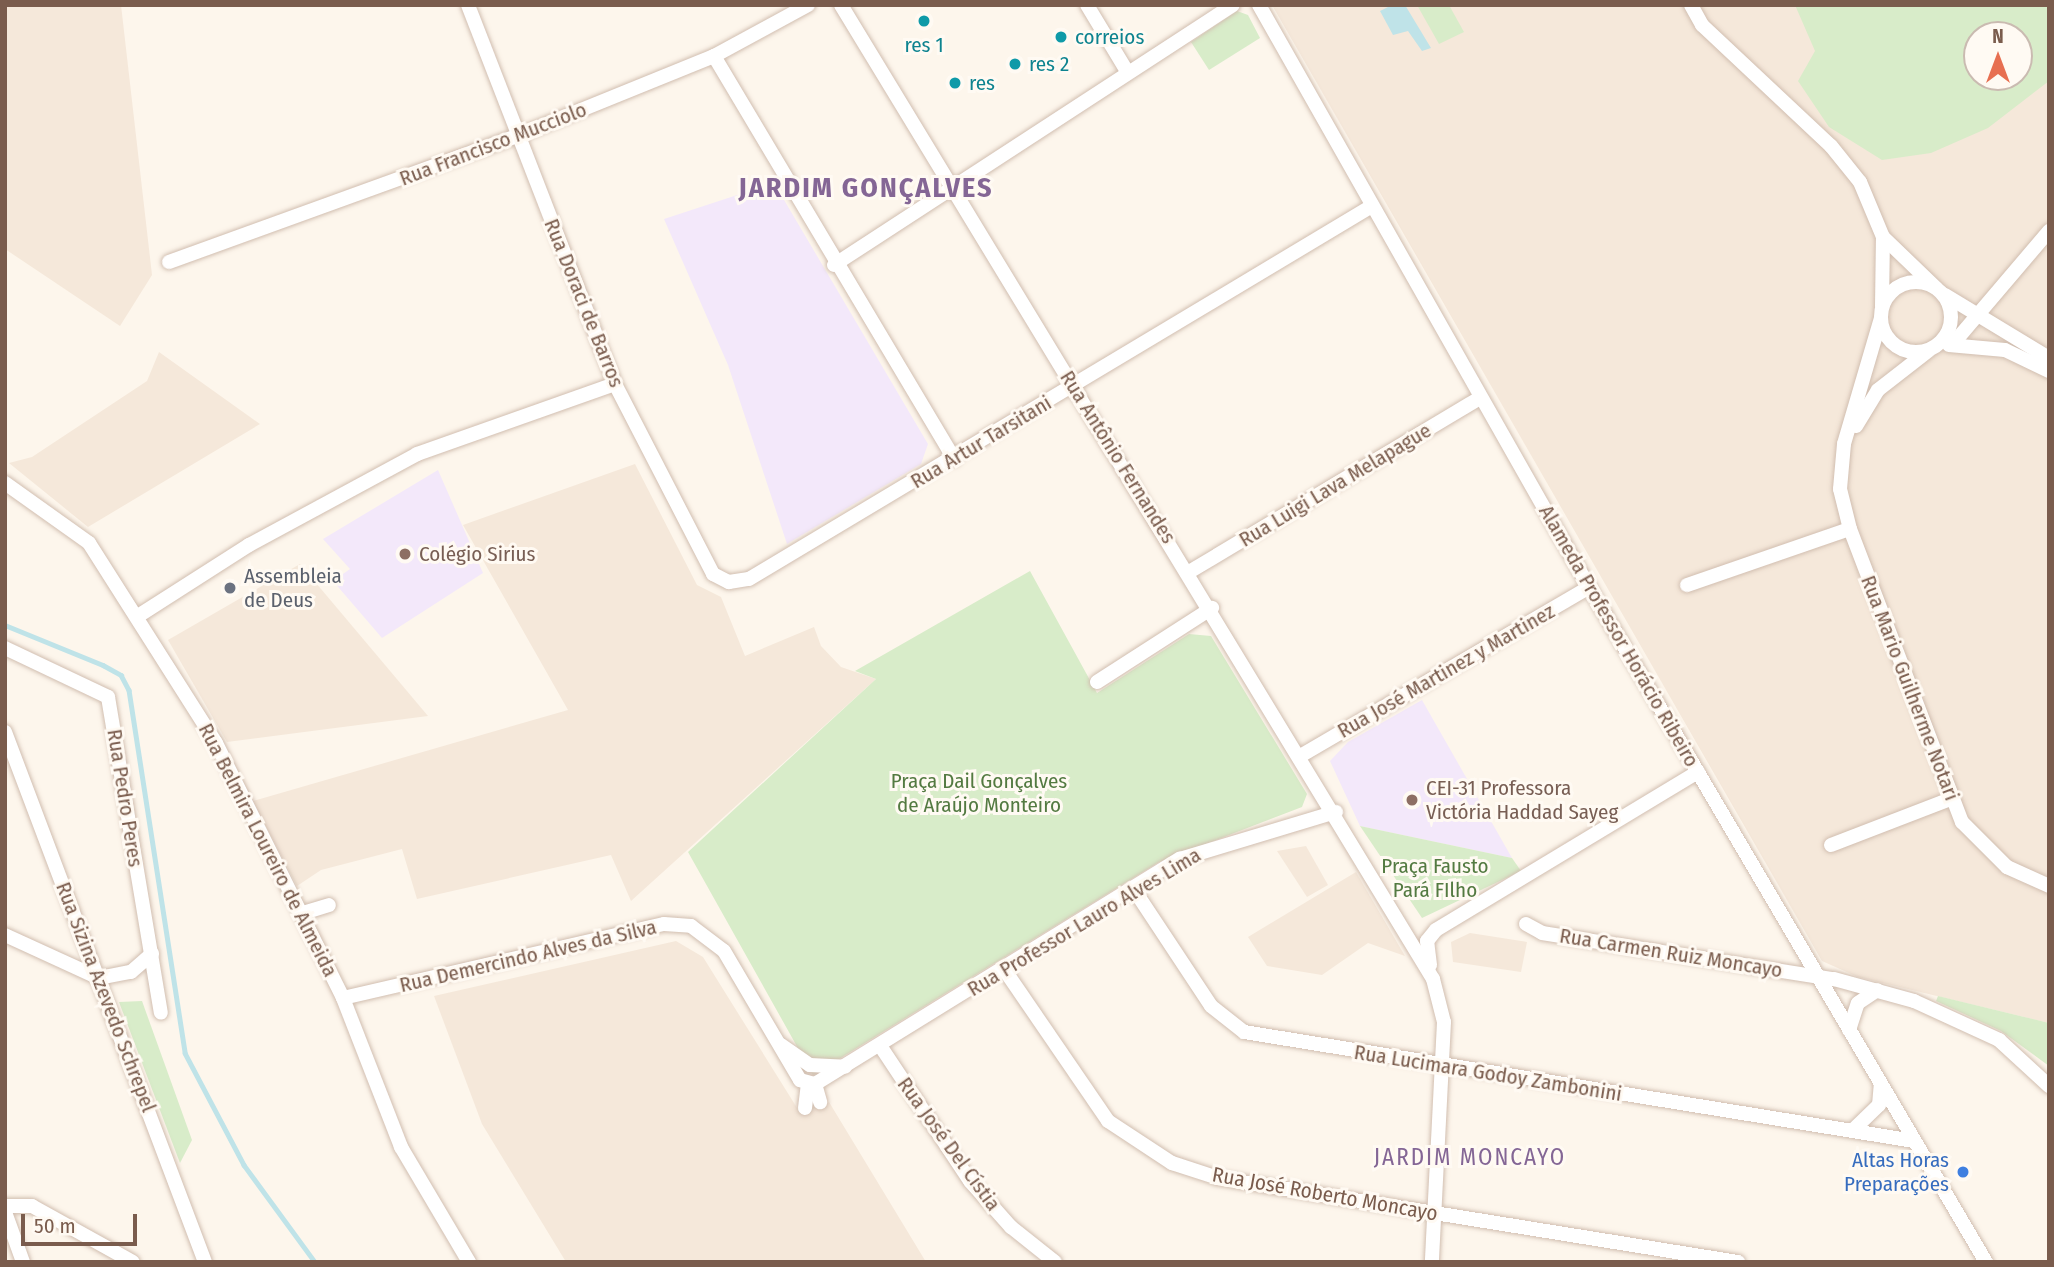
<!DOCTYPE html>
<meta charset="utf-8">
<style>
body{margin:0}
#map{position:relative;width:2054px;height:1267px;overflow:hidden;background:#fdf6ec;font-family:"Fira Sans Condensed",sans-serif}
div>[style]{position:absolute}
.residential>*{inset:0;background:#f5e8da}
.education>*{inset:0;background:#f3e8fa}
.green>*{inset:0;background:#d8ecc9}
.water>*{inset:0;background:#bfe3e8}
.stream>*{height:4.5px;margin:-2.25px;padding:0 2.25px;transform-origin:2.25px;border-radius:2.25px;background:#bfe3e8}
.roads{filter:drop-shadow(0 0 2px #d1beb0) drop-shadow(0 0 2px #d1beb0)}
.minor>*{height:14px;margin:-7px;padding:0 7px;transform-origin:7px;border-radius:7px;background:#fff}
.minor>.ring{margin:-7px;padding:0;box-sizing:content-box;background:none;border:14px solid #fff;border-radius:50%}
.dots>*{width:19px;height:19px;translate:-50% -50%;box-sizing:border-box;border:4px solid #fffaf3;border-radius:50%}
span{translate:-50% -50%;white-space:nowrap;text-align:center;line-height:1.15;-webkit-text-stroke:6px #fffaf3;paint-order:stroke}
.culture-label{font-size:21px;color:#0d838f}
.left{translate:0 -50%;text-align:left}
.street-label{font-size:21px;color:#7a5c4d}
.education-label{font-size:21px;color:#785e54}
.worship-label{font-size:21px;color:#5b616d}
.park-label{font-size:21px;color:#537a41}
.shop-label{font-size:21px;color:#366cbe}
.right{translate:-100% -50%;text-align:right}
.neighbourhood-label{font-size:23px;color:#846695;letter-spacing:2px}
.district-label{font-size:28px;color:#846695;font-weight:700;letter-spacing:2px}
.frame{position:absolute;inset:0;border:7px solid #7a5c4d;pointer-events:none}
.north{position:absolute;left:1963px;top:21px;width:70px;height:70px;box-sizing:border-box;background:#fffaf3;border:2px solid #cabbb1;border-radius:50%;rotate:0deg;font-size:19px;font-weight:700;line-height:28px;text-align:center;color:#7a5c4d}
.north::after{content:'';display:block;margin:auto;width:24px;height:32px;background:#e76f51;clip-path:polygon(50% 0,100% 100%,50% 72%,0 100%)}
.scale{position:absolute;left:21px;top:1214px;width:116px;height:32px;box-sizing:border-box;border:4px solid #7a5c4d;border-top:0;padding-left:9px;font-size:21px;line-height:24px;white-space:nowrap;color:#7a5c4d;-webkit-text-stroke:5px #fffaf3;paint-order:stroke}
</style>
<div id="map">
<div class="residential">
<i style="clip-path:polygon(5px 5px,121px 5px,152px 275px,120px 326px,5px 249px)"></i>
<i style="clip-path:polygon(evenodd,1272px 5px,2049px 5px,2049px 1023px,1858px 977px,1822px 961px,1272px 5px,1977px 35px,2019px 35px,2019px 77px,1977px 77px,1977px 35px)"></i>
<i style="clip-path:polygon(159px 352px,260px 424px,88px 527px,9px 463px,32px 457px,147px 381px)"></i>
<i style="clip-path:polygon(635px 464px,697px 585px,721px 597px,745px 656px,814px 627px,821px 646px,841px 667px,876px 679px,631px 901px,611px 855px,417px 899px,402px 849px,321px 870px,297px 886px,253px 801px,568px 710px,463px 525px)"></i>
<i style="clip-path:polygon(300px 564px,428px 716px,227px 742px,168px 640px)"></i>
<i style="clip-path:polygon(1306px 846px,1328px 885px,1307px 897px,1277px 851px)"></i>
<i style="clip-path:polygon(1356px 872px,1405px 956px,1368px 943px,1322px 975px,1267px 966px,1248px 937px)"></i>
<i style="clip-path:polygon(1470px 933px,1527px 942px,1521px 972px,1453px 962px,1451px 942px)"></i>
<i style="clip-path:polygon(676px 941px,703px 957px,799px 1111px,829px 1102px,926px 1262px,566px 1262px,482px 1124px,434px 996px)"></i>
</div>
<div class="education">
<i style="clip-path:polygon(774px 183px,928px 444px,921px 464px,787px 544px,728px 365px,664px 219px)"></i>
<i style="clip-path:polygon(438px 470px,483px 573px,382px 638px,333px 581px,350px 569px,323px 539px)"></i>
<i style="clip-path:polygon(1422px 700px,1512px 858px,1360px 826px,1330px 761px,1348px 742px)"></i>
</div>
<div class="green">
<i style="clip-path:polygon(1417px 5px,1449px 5px,1464px 32px,1439px 44px)"></i>
<i style="clip-path:polygon(evenodd,1795px 5px,2049px 5px,2049px 81px,1988px 128px,1931px 153px,1882px 160px,1829px 127px,1798px 81px,1815px 51px,1795px 5px,1977px 35px,2019px 35px,2019px 77px,1977px 77px,1977px 35px)"></i>
<i style="clip-path:polygon(1237px 11px,1248px 15px,1260px 38px,1209px 70px,1191px 42px)"></i>
<i style="clip-path:polygon(1030px 571px,1097px 693px,1189px 634px,1211px 636px,1307px 794px,1302px 807px,1159px 862px,813px 1075px,688px 852px,876px 679px,855px 671px)"></i>
<i style="clip-path:polygon(1360px 826px,1512px 858px,1521px 871px,1422px 918px)"></i>
<i style="clip-path:polygon(1938px 996px,2049px 1023px,2049px 1066px,2001px 1031px,1936px 1001px)"></i>
<i style="clip-path:polygon(142px 1001px,192px 1140px,180px 1163px,119px 1002px)"></i>
</div>
<div class="water">
<i style="clip-path:polygon(1392px 5px,1405px 5px,1431px 48px,1422px 51px,1408px 31px,1393px 35px,1380px 11px)"></i>
</div>
<div class="stream">
<i style="left:5px;top:625px;width:106px;rotate:22.2deg"></i>
<i style="left:103px;top:665px;width:21px;rotate:29deg"></i>
<i style="left:121px;top:675px;width:17px;rotate:62deg"></i>
<i style="left:129px;top:690px;width:367px;rotate:81.2deg"></i>
<i style="left:185px;top:1053px;width:127px;rotate:62.2deg"></i>
<i style="left:244px;top:1165px;width:120px;rotate:53.8deg"></i>
</div>
<div class="roads">
<div class="minor">
<i style="left:468px;top:5px;width:407px;rotate:68.8deg"></i>
<i style="left:615px;top:384px;width:214px;rotate:62.7deg"></i>
<i style="left:713px;top:574px;width:18px;rotate:27deg"></i>
<i style="left:729px;top:582px;width:20px;rotate:-9deg"></i>
<i style="left:749px;top:579px;width:726px;rotate:-30.91deg"></i>
<i style="left:841px;top:5px;width:1140px;rotate:58.71deg"></i>
<i style="left:1433px;top:979px;width:44px;rotate:75.7deg"></i>
<i style="left:1444px;top:1022px;width:240px;rotate:92.9deg"></i>
<i style="left:1087px;top:5px;width:79px;rotate:58.9deg"></i>
<i style="left:1259px;top:5px;width:669px;rotate:60.45deg"></i>
<i style="left:1589px;top:587px;width:783px;rotate:59.54deg"></i>
<i style="left:1691px;top:5px;width:23px;rotate:61deg"></i>
<i style="left:1702px;top:25px;width:177px;rotate:43.2deg"></i>
<i style="left:1831px;top:146px;width:46px;rotate:51.1deg"></i>
<i style="left:1860px;top:182px;width:60px;rotate:67.3deg"></i>
<i style="left:1883px;top:237px;width:74px;rotate:43.9deg"></i>
<i style="left:714px;top:56px;width:469px;rotate:59.2deg"></i>
<i style="left:169px;top:262px;width:370px;rotate:-19.9deg"></i>
<i style="left:517px;top:136px;width:213px;rotate:-22.1deg"></i>
<i style="left:714px;top:56px;width:107px;rotate:-28.5deg"></i>
<i style="left:834px;top:265px;width:476px;rotate:-33.1deg"></i>
<i class="ring" style="left:1881px;top:282px;width:56px;height:56px"></i>
<i style="left:1945px;top:295px;width:122px;rotate:31.2deg"></i>
<i style="left:1882px;top:306px;width:69px;rotate:-89.2deg"></i>
<i style="left:1881px;top:318px;width:131px;rotate:106.4deg"></i>
<i style="left:1844px;top:444px;width:45px;rotate:95.1deg"></i>
<i style="left:1840px;top:489px;width:41px;rotate:76deg"></i>
<i style="left:1850px;top:529px;width:314px;rotate:69.1deg"></i>
<i style="left:1962px;top:822px;width:64px;rotate:45deg"></i>
<i style="left:2007px;top:867px;width:46px;rotate:24.3deg"></i>
<i style="left:1949px;top:345px;width:56px;rotate:5.1deg"></i>
<i style="left:2005px;top:350px;width:49px;rotate:25.5deg"></i>
<i style="left:1952px;top:345px;width:150px;rotate:-49.6deg"></i>
<i style="left:1856px;top:426px;width:42px;rotate:-58.6deg"></i>
<i style="left:1878px;top:390px;width:63px;rotate:-38deg"></i>
<i style="left:5px;top:483px;width:103px;rotate:35.5deg"></i>
<i style="left:89px;top:543px;width:237px;rotate:57.6deg"></i>
<i style="left:216px;top:743px;width:285px;rotate:63.5deg"></i>
<i style="left:343px;top:998px;width:160px;rotate:68.7deg"></i>
<i style="left:401px;top:1147px;width:134px;rotate:59.4deg"></i>
<i style="left:1189px;top:572px;width:340px;rotate:-30.9deg"></i>
<i style="left:1687px;top:585px;width:172px;rotate:-19deg"></i>
<i style="left:138px;top:616px;width:132px;rotate:-32.6deg"></i>
<i style="left:249px;top:545px;width:191px;rotate:-28.4deg"></i>
<i style="left:417px;top:454px;width:210px;rotate:-19.5deg"></i>
<i style="left:5px;top:648px;width:114px;rotate:25.4deg"></i>
<i style="left:108px;top:697px;width:320px;rotate:80.5deg"></i>
<i style="left:1097px;top:682px;width:137px;rotate:-32.8deg"></i>
<i style="left:5px;top:732px;width:566px;rotate:69.33deg"></i>
<i style="left:1302px;top:755px;width:333px;rotate:-30.3deg"></i>
<i style="left:1831px;top:845px;width:128px;rotate:-21.1deg"></i>
<i style="left:1133px;top:888px;width:141px;rotate:56.5deg"></i>
<i style="left:1211px;top:1006px;width:42px;rotate:38.2deg"></i>
<i style="left:1244px;top:1032px;width:679px;rotate:9.24deg"></i>
<i style="left:303px;top:913px;width:27px;rotate:-17deg"></i>
<i style="left:1526px;top:924px;width:18px;rotate:29deg"></i>
<i style="left:1542px;top:933px;width:296px;rotate:9deg"></i>
<i style="left:1834px;top:979px;width:83px;rotate:15.4deg"></i>
<i style="left:1914px;top:1001px;width:94px;rotate:24.6deg"></i>
<i style="left:1999px;top:1040px;width:68px;rotate:42.6deg"></i>
<i style="left:5px;top:935px;width:103px;rotate:24.6deg"></i>
<i style="left:99px;top:978px;width:33px;rotate:-11deg"></i>
<i style="left:131px;top:972px;width:28px;rotate:-41deg"></i>
<i style="left:1430px;top:965px;width:24px;rotate:-97deg"></i>
<i style="left:1427px;top:941px;width:14px;rotate:-51deg"></i>
<i style="left:1436px;top:930px;width:306px;rotate:-31.1deg"></i>
<i style="left:1004px;top:969px;width:184px;rotate:55.6deg"></i>
<i style="left:1108px;top:1121px;width:77px;rotate:33.3deg"></i>
<i style="left:1172px;top:1163px;width:48px;rotate:18.1deg"></i>
<i style="left:1218px;top:1178px;width:527px;rotate:9.18deg"></i>
<i style="left:343px;top:998px;width:329px;rotate:-13deg"></i>
<i style="left:664px;top:924px;width:27px;rotate:4deg"></i>
<i style="left:691px;top:926px;width:41px;rotate:37.1deg"></i>
<i style="left:724px;top:951px;width:150px;rotate:59.5deg"></i>
<i style="left:800px;top:1080px;width:16px;rotate:15deg"></i>
<i style="left:815px;top:1084px;width:429px;rotate:-31.7deg"></i>
<i style="left:1180px;top:859px;width:163px;rotate:-16.8deg"></i>
<i style="left:1849px;top:1030px;width:28px;rotate:-72deg"></i>
<i style="left:1858px;top:1003px;width:23px;rotate:-34deg"></i>
<i style="left:781px;top:1045px;width:35px;rotate:35deg"></i>
<i style="left:810px;top:1065px;width:35px;rotate:3deg"></i>
<i style="left:881px;top:1047px;width:161px;rotate:56.4deg"></i>
<i style="left:970px;top:1181px;width:62px;rotate:48.3deg"></i>
<i style="left:1011px;top:1227px;width:56px;rotate:38.5deg"></i>
<i style="left:815px;top:1084px;width:19px;rotate:74deg"></i>
<i style="left:805px;top:1108px;width:23px;rotate:-83deg"></i>
<i style="left:1853px;top:1130px;width:36px;rotate:-44deg"></i>
<i style="left:1879px;top:1105px;width:21px;rotate:-85deg"></i>
<i style="left:5px;top:1206px;width:27px"></i>
<i style="left:32px;top:1206px;width:115px;rotate:29deg"></i>
<i style="left:5px;top:1212px;width:53px;rotate:70.2deg"></i>
</div>
</div>
<div class="dots">
<i style="left:924px;top:21px;background:#0f9aa8"></i>
<i style="left:1061px;top:37px;background:#0f9aa8"></i>
<i style="left:1015px;top:64px;background:#0f9aa8"></i>
<i style="left:955px;top:83px;background:#0f9aa8"></i>
<i style="left:405px;top:554px;background:#8d6e63"></i>
<i style="left:230px;top:588px;background:#6b7280"></i>
<i style="left:1412px;top:800px;background:#8d6e63"></i>
<i style="left:1963px;top:1172px;background:#3f7fe0"></i>
</div>
<div class="culture-label">
<span class="left" style="left:1075px;top:37px">correios</span>
<span style="left:924px;top:45px">res 1</span>
<span class="left" style="left:1029px;top:64px">res 2</span>
<span class="left" style="left:969px;top:83px">res</span>
</div>
<div class="street-label">
<span style="left:493px;top:144px;rotate:-21deg">Rua Francisco Mucciolo</span>
<span style="left:584px;top:303px;rotate:68deg">Rua Doraci de Barros</span>
<span style="left:981px;top:442px;rotate:-31deg">Rua Artur Tarsitani</span>
<span style="left:1118px;top:457px;rotate:58deg">Rua Antônio Fernandes</span>
<span style="left:1335px;top:485px;rotate:-31deg">Rua Luigi Lava Melapague</span>
<span style="left:1619px;top:636px;rotate:60deg">Alameda Professor Horácio Ribeiro</span>
<span style="left:1446px;top:671px;rotate:-30deg">Rua José Martinez y Martinez</span>
<span style="left:1910px;top:688px;rotate:69deg">Rua Mario Guilherme Notari</span>
<span style="left:125px;top:798px;rotate:81deg">Rua Pedro Peres</span>
<span style="left:268px;top:850px;rotate:63deg">Rua Belmira Loureiro de Almeida</span>
<span style="left:1084px;top:922px;rotate:-31deg">Rua Professor Lauro Alves Lima</span>
<span style="left:1671px;top:953px;rotate:9deg">Rua Carmen Ruiz Moncayo</span>
<span style="left:528px;top:956px;rotate:-13deg">Rua Demercindo Alves da Silva</span>
<span style="left:106px;top:997px;rotate:69deg">Rua Sizina Azevedo Schrepel</span>
<span style="left:1488px;top:1073px;rotate:9deg">Rua Lucimara Godoy Zambonini</span>
<span style="left:949px;top:1144px;rotate:54deg">Rua José Del Cístia</span>
<span style="left:1325px;top:1194px;rotate:10deg">Rua José Roberto Moncayo</span>
</div>
<div class="education-label">
<span class="left" style="left:419px;top:554px">Colégio Sirius</span>
<span class="left" style="left:1426px;top:800px">CEI-31 Professora<br>Victória Haddad Sayeg</span>
</div>
<div class="worship-label">
<span class="left" style="left:244px;top:588px">Assembleia<br>de Deus</span>
</div>
<div class="park-label">
<span style="left:979px;top:793px">Praça Dail Gonçalves<br>de Araújo Monteiro</span>
<span style="left:1435px;top:878px">Praça Fausto<br>Pará FIlho</span>
</div>
<div class="shop-label">
<span class="right" style="left:1949px;top:1172px">Altas Horas<br>Preparações</span>
</div>
<div class="neighbourhood-label">
<span style="left:1470px;top:1157px">JARDIM MONCAYO</span>
</div>
<div class="district-label">
<span style="left:866px;top:188px">JARDIM GONÇALVES</span>
</div>
<div class="frame"></div>
<div class="north">N</div>
<div class="scale">50 m</div>
</div>
